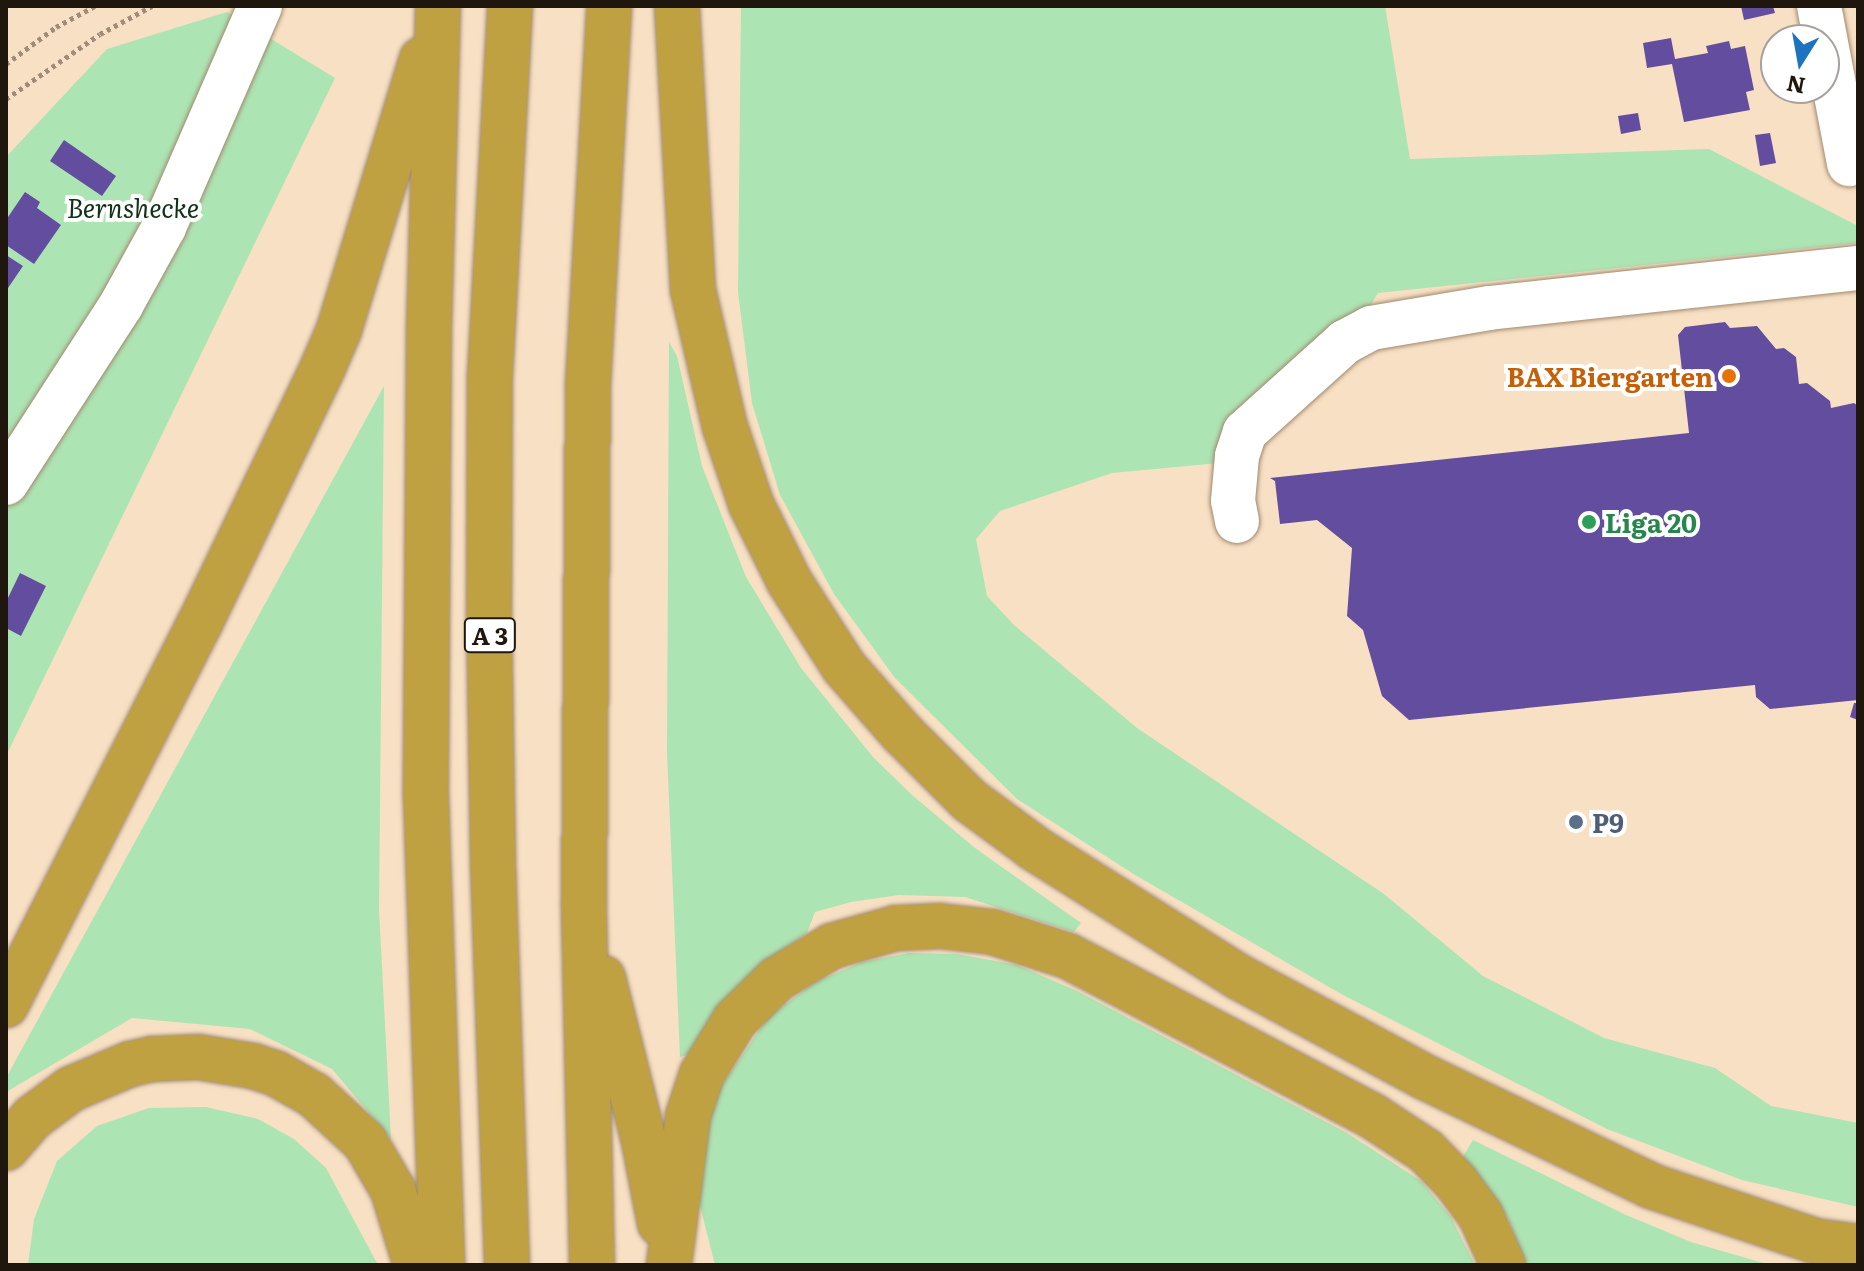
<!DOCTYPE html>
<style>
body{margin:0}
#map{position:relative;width:1864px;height:1271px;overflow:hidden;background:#f8e0c4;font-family:Literata,serif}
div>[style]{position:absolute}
.green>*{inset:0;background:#ade4b3}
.building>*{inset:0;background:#634d9e}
.path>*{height:5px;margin-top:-2.5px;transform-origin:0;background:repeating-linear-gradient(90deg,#9f8d79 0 4px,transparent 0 8px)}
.roads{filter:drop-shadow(0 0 2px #a08a70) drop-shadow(0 0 2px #a08a70)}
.minor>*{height:44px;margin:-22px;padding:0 22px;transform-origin:22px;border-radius:22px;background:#fff}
.highway>*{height:44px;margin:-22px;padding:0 22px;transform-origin:22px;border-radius:22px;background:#c0a141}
.dots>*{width:22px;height:22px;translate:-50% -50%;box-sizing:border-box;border:4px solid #fff;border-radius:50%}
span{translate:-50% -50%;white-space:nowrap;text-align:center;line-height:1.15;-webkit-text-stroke:8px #fff;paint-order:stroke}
.shield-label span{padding:2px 6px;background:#fff;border:2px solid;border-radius:6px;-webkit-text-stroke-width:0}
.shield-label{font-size:24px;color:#1f170d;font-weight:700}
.park-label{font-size:26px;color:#113217;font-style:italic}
.food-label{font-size:26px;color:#c56008;font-weight:700}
.right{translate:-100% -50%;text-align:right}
.leisure-label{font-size:26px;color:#27864d;font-weight:700}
.left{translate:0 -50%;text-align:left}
.service-label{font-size:26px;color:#4e5e75;font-weight:700}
.frame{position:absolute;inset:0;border:8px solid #1f170d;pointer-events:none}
.north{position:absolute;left:1760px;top:24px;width:80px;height:80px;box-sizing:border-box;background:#fff;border:2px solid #a5a29e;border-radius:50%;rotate:191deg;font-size:22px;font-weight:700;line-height:32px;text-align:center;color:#1f170d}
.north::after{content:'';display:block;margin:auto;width:28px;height:36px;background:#1c74c1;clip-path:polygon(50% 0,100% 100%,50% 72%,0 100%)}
</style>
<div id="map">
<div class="green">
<i style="clip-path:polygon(741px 6px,1385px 6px,1410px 159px,1709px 149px,1858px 226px,1858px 243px,1378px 293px,1358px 325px,1219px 463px,1112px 473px,1000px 511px,976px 539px,987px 596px,1014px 625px,1137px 728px,1384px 894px,1483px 976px,1604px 1038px,1715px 1068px,1771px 1106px,1858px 1123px,1858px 1207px,1742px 1180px,1607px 1129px,1343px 995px,1135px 875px,1017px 799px,895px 678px,834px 594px,780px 495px,752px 403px,738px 292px)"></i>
<i style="clip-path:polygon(227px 12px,335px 78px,6px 756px,6px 157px,107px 49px)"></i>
<i style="clip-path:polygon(669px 342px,677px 356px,702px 466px,746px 577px,801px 668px,873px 757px,912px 795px,975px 848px,1081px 923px,1074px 932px,965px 897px,899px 895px,851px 902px,815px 912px,807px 933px,756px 969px,718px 1008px,689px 1054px,680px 1057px,667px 752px)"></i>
<i style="clip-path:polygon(384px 386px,379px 909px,391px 1139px,332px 1069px,250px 1029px,132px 1018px,6px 1092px,6px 1078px)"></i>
<i style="clip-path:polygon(909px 953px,957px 954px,1017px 965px,1077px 991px,1347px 1133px,1421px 1181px,1451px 1217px,1475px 1265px,715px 1265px,699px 1202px,710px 1103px,769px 1016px,816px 982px,862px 962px)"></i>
<i style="clip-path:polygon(206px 1107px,258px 1119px,294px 1139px,326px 1168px,378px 1265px,28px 1265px,34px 1219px,57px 1161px,97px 1126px,149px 1108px)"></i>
<i style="clip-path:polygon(1473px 1140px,1626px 1215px,1691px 1242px,1770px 1265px,1526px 1265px,1508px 1218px,1461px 1160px)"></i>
</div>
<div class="building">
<i style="clip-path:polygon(1741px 6px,1773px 6px,1775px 13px,1744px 20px)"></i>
<i style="clip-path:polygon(1671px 38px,1675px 59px,1708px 53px,1706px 46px,1729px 41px,1731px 49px,1745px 46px,1754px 90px,1746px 92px,1750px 110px,1684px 122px,1672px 64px,1647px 68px,1643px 43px)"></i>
<i style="clip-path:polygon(1638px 113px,1641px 130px,1621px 134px,1618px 116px)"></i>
<i style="clip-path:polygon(1770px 133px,1776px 163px,1760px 166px,1755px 135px)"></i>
<i style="clip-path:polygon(64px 140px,116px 176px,102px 196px,50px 161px)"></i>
<i style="clip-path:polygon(25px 192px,40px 202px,37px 208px,61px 225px,34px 264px,6px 245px,6px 220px)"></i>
<i style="clip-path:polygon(6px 255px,23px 266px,6px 291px)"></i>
<i style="clip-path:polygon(1725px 322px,1730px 328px,1757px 326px,1776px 349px,1784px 348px,1796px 357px,1799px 384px,1807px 383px,1830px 401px,1831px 408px,1854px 403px,1858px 406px,1858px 700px,1770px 709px,1756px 697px,1755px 685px,1409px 720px,1382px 696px,1363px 630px,1347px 616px,1352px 548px,1317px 520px,1280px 524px,1275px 481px,1270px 478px,1689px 433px,1678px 335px,1685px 327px)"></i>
<i style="clip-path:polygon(20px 573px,46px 586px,21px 636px,6px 628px,6px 602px)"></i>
<i style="clip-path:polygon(1854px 703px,1858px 703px,1858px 720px,1850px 717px)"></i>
</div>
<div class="path">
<i style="left:6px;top:64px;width:62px;rotate:-36.5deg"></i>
<i style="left:56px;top:27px;width:44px;rotate:-28.3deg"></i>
<i style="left:6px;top:99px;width:114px;rotate:-34.7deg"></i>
<i style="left:100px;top:34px;width:59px;rotate:-28.3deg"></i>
</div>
<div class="roads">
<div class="minor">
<i style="left:1819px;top:6px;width:161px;rotate:79.2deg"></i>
<i style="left:6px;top:483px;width:212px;rotate:-57.1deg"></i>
<i style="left:121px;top:305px;width:89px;rotate:-61.1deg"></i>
<i style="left:164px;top:227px;width:241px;rotate:-66.5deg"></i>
<i style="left:1237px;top:521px;width:20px;rotate:-101deg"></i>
<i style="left:1233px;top:501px;width:45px;rotate:-84.9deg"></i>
<i style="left:1237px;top:456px;width:25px;rotate:-72deg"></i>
<i style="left:1245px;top:432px;width:135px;rotate:-42deg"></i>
<i style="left:1345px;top:342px;width:30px;rotate:-28deg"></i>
<i style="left:1371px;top:328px;width:120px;rotate:-9.6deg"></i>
<i style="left:1489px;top:308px;width:371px;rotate:-6.2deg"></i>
</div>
<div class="highway">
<i style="left:438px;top:6px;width:322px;rotate:91.6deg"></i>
<i style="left:429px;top:328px;width:469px;rotate:90.4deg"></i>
<i style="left:426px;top:797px;width:468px;rotate:88deg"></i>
<i style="left:677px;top:6px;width:284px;rotate:86.8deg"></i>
<i style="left:693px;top:290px;width:141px;rotate:76.9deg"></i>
<i style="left:725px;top:427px;width:81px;rotate:71.3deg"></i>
<i style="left:751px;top:504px;width:86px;rotate:63.7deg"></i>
<i style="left:789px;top:581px;width:102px;rotate:57.4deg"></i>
<i style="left:844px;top:667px;width:88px;rotate:48.7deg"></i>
<i style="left:902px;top:733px;width:95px;rotate:45deg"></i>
<i style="left:969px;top:800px;width:81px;rotate:36.4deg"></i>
<i style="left:1034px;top:848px;width:242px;rotate:32.2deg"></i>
<i style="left:1239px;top:977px;width:211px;rotate:28.3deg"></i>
<i style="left:1425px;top:1077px;width:251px;rotate:25.7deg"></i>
<i style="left:1651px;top:1186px;width:173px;rotate:18.5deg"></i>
<i style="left:1815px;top:1241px;width:43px;rotate:7.9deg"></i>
<i style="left:603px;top:978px;width:168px;rotate:75.9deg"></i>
<i style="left:644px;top:1141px;width:84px;rotate:79deg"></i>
<i style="left:6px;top:1005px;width:428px;rotate:-63.1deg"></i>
<i style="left:200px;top:623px;width:284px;rotate:-64.3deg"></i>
<i style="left:323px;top:367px;width:40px;rotate:-66.6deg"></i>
<i style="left:339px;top:330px;width:283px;rotate:-73deg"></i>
<i style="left:6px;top:1148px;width:40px;rotate:-49deg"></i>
<i style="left:32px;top:1118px;width:49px;rotate:-36.6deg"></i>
<i style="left:71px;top:1089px;width:64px;rotate:-23deg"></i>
<i style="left:130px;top:1064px;width:23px;rotate:-13deg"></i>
<i style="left:152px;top:1059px;width:46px;rotate:-2.5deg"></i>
<i style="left:198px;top:1057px;width:56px;rotate:9.3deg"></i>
<i style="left:253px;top:1066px;width:23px;rotate:18deg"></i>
<i style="left:275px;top:1073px;width:45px;rotate:29.4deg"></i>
<i style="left:314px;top:1095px;width:69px;rotate:42.7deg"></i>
<i style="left:365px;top:1142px;width:56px;rotate:59.7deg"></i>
<i style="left:393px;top:1190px;width:78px;rotate:73deg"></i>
<i style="left:507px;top:1265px;width:402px;rotate:-92deg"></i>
<i style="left:493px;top:863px;width:244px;rotate:-90.9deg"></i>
<i style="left:489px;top:619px;width:243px;rotate:-89.8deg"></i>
<i style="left:490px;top:376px;width:371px;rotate:-86.9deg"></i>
<i style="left:592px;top:1265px;width:363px;rotate:-91.3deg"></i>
<i style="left:584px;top:902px;width:517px;rotate:-89.56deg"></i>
<i style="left:588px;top:385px;width:380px;rotate:-86.8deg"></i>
<i style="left:669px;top:1265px;width:150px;rotate:-82.7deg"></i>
<i style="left:688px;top:1116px;width:44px;rotate:-71.6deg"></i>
<i style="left:702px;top:1074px;width:63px;rotate:-58.6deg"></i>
<i style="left:735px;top:1020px;width:59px;rotate:-44.3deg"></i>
<i style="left:777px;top:979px;width:64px;rotate:-31deg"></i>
<i style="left:832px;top:946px;width:66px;rotate:-15.7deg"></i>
<i style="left:896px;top:928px;width:44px;rotate:-2.6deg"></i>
<i style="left:940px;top:926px;width:53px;rotate:6.5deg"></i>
<i style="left:993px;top:932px;width:79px;rotate:17.7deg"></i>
<i style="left:1068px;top:956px;width:342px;rotate:27.7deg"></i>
<i style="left:1371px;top:1115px;width:66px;rotate:33.2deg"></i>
<i style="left:1426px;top:1151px;width:43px;rotate:45.9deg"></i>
<i style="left:1456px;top:1182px;width:42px;rotate:53.7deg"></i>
<i style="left:1481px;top:1216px;width:54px;rotate:65.8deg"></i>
</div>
</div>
<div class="dots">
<i style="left:1729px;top:376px;background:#e8710a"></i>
<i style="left:1589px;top:522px;background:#2e9e5b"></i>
<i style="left:1576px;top:822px;background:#5c6f8a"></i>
</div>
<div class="shield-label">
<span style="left:490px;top:635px">A 3</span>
</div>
<div class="park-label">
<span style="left:133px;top:207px">Bernshecke</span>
</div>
<div class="food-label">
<span class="right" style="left:1713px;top:376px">BAX Biergarten</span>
</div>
<div class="leisure-label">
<span class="left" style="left:1605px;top:522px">Liga 20</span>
</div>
<div class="service-label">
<span class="left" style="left:1592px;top:822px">P9</span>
</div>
<div class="frame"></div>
<div class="north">N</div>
</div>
